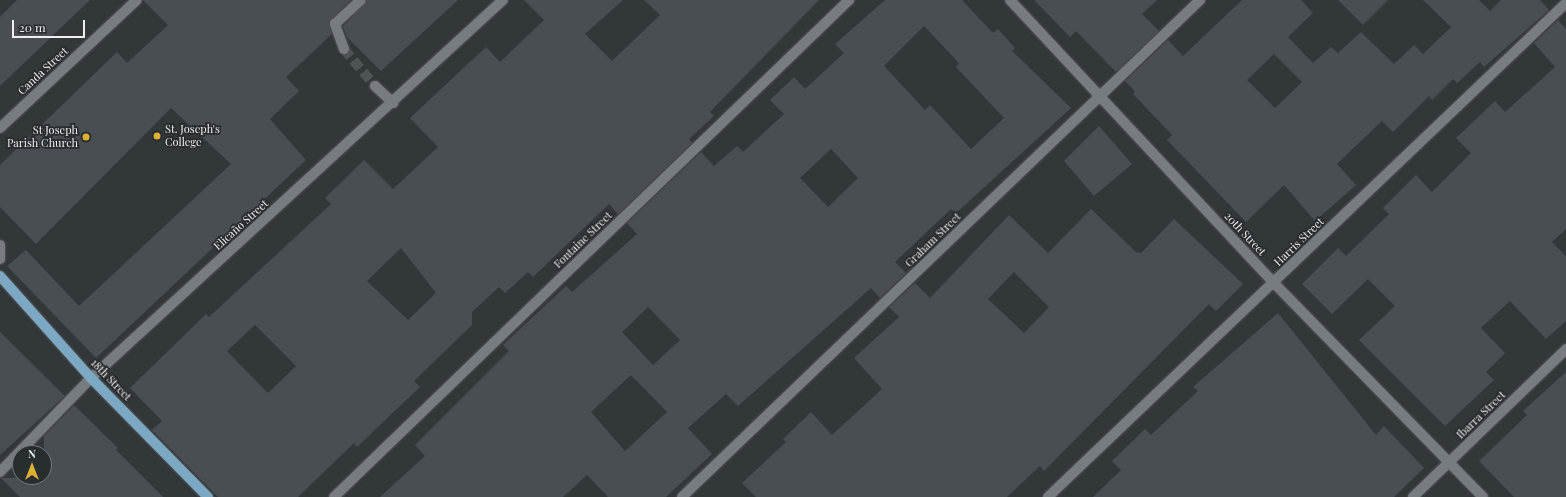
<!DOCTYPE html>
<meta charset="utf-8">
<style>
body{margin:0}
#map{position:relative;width:1566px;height:497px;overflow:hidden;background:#32373a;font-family:"Playfair Display",serif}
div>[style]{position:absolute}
.building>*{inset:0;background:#494e52}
.minor-tunnel>*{height:10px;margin-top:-5px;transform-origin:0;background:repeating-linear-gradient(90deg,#4e5355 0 10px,transparent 0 15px)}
.roads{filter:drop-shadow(0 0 1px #515457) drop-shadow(0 0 1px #515457)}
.minor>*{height:10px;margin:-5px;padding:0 5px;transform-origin:5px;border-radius:5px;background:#767c7f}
.major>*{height:10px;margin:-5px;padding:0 5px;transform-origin:5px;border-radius:5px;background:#7ca8c3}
.dots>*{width:11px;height:11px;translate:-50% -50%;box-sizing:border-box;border:2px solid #282d30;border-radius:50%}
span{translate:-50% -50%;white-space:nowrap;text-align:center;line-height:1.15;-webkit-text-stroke:3.5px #282d30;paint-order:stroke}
.street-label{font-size:11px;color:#eceff1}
.poi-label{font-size:11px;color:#eceff1}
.left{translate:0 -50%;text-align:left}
.right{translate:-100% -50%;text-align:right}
.north{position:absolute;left:12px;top:445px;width:40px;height:40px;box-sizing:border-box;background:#282d30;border:1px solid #767b7d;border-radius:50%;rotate:0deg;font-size:11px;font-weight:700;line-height:16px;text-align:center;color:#eceff1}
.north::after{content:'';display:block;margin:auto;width:14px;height:18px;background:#deb133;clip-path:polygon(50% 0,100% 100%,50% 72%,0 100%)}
.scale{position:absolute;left:12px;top:20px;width:73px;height:18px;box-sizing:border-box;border:2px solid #eceff1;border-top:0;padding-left:5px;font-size:12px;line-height:14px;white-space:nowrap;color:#eceff1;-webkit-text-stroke:3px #282d30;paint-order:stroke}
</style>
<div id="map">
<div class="building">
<i style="clip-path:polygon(17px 0,90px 0,0 86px,0 17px)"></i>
<i style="clip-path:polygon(143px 0,351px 0,329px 22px,332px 34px,286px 77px,299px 91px,270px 119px,306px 160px,96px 358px,7px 266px,26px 250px,79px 306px,231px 164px,171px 108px,36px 244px,0 207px,0 165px,117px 52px,127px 63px,168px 25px)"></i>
<i style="clip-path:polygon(367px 0,458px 0,381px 71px,347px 37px,343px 26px)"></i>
<i style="clip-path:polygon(evenodd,524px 0,623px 0,585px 34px,612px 61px,660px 15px,644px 0,819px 0,710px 112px,714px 116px,689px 139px,692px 143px,618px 214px,609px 204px,533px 277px,528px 272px,505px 293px,499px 287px,472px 312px,472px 325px,414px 381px,420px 387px,357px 447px,354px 443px,298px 497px,218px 497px,152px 430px,162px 421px,130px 388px,206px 314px,209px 317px,331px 204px,325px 198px,364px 160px,393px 189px,438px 147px,410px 118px,486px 47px,500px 62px,544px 20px,524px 0,401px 248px,436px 293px,408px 320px,367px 281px,401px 248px,524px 0,255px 325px,296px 366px,268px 393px,227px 351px,255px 325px)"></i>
<i style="clip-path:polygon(evenodd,885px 0,962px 0,993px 33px,998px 29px,1015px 48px,1012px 51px,1071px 108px,956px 213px,951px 209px,895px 262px,906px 273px,880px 298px,871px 288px,738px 406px,726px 394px,688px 428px,712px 454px,666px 497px,608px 497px,587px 475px,563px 497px,380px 497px,425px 456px,415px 445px,509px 351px,503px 345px,566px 286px,572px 292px,637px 234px,627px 223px,701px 152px,714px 166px,737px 146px,743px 152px,784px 114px,770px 100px,794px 77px,805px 89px,844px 53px,835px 44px,885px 0,924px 26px,959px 63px,956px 67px,1004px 118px,971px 149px,930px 105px,925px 110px,884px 66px,924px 26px,885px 0,831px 149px,858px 178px,828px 207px,800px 178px,831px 149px,885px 0,648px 307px,680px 340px,653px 365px,622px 332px,648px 307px,885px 0,631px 375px,667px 412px,625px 451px,591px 412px,631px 375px)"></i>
<i style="clip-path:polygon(1034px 0,1157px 0,1142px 14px,1159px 31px,1116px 72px,1076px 31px,1070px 37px)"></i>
<i style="clip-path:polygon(evenodd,1242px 0,1301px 0,1313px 13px,1288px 37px,1313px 63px,1331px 47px,1338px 53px,1361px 32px,1394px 64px,1414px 45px,1423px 54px,1451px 27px,1423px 0,1479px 0,1490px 11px,1501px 0,1540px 0,1549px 10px,1484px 67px,1480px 62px,1457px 83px,1453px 79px,1432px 100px,1429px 96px,1393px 132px,1382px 121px,1337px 164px,1356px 185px,1315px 221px,1284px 185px,1246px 222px,1167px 140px,1172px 135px,1133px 94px,1135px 91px,1125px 81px,1168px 40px,1183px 56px,1242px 0,1274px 54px,1302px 82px,1275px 108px,1247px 80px,1274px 54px)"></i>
<i style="clip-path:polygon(1338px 0,1388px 0,1363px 25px)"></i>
<i style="clip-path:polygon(1558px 20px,1566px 29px,1566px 229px,1552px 242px,1566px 256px,1566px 321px,1546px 339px,1510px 301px,1481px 328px,1505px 353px,1486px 372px,1494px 380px,1445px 426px,1359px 340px,1395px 306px,1368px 279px,1332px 314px,1302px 284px,1338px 248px,1346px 256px,1389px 214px,1383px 208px,1416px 175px,1432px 192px,1471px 153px,1456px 138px,1495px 101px,1505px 112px,1555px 67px,1534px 43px)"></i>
<i style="clip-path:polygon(1099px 126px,1132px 164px,1094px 196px,1064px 161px)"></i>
<i style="clip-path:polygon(evenodd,1091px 209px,1136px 252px,1141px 253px,1174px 219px,1243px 284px,1216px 311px,1209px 304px,1044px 471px,1040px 466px,1007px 497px,756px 497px,742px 483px,786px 442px,783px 439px,811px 412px,832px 435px,882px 389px,854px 358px,899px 317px,889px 307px,915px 283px,930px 298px,1009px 215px,1048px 253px,1091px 209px,1014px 272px,1049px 307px,1024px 333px,988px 299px,1014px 272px)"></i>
<i style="clip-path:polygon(1278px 313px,1376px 435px,1384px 426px,1424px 468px,1394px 497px,1093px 497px,1121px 470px,1112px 461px,1145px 429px,1151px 435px,1198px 391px,1193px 387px)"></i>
<i style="clip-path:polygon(0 332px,65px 396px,0 455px)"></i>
<i style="clip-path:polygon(1566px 372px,1566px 497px,1514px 497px,1479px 461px,1527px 415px,1523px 411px)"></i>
<i style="clip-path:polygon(74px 405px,118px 448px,116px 450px,163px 497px,20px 497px,1px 478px,44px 477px,44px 436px)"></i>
</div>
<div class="minor-tunnel">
<i style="left:344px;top:49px;width:48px;rotate:50deg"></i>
</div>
<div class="roads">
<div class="minor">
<i style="left:1010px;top:0;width:387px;rotate:47deg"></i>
<i style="left:1274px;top:283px;width:299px;rotate:45.7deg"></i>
<i style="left:344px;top:49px;width:27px;rotate:-110deg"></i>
<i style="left:335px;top:24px;width:35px;rotate:-43deg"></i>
<i style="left:375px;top:86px;width:25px;rotate:43deg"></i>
<i style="left:0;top:128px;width:187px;rotate:-43.1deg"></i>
<i style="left:0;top:245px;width:14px;rotate:90deg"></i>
<i style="left:0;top:472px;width:131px;rotate:-45.9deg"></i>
<i style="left:91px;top:378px;width:559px;rotate:-42.54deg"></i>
<i style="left:334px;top:497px;width:716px;rotate:-43.98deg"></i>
<i style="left:682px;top:497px;width:718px;rotate:-43.81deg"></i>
<i style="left:1048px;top:497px;width:716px;rotate:-43.64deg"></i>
<i style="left:1413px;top:497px;width:213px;rotate:-44deg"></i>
</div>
<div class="major">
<i style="left:0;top:276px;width:137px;rotate:48.3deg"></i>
<i style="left:91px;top:378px;width:167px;rotate:45.5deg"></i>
</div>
</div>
<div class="dots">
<i style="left:157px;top:136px;background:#deb133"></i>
<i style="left:86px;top:137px;background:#deb133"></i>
</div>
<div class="street-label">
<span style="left:43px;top:71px;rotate:-43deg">Canda Street</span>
<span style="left:241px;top:225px;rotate:-42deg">Elicaño Street</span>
<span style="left:1245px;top:234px;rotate:47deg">20th Street</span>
<span style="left:583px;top:240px;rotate:-44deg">Fontaine Street</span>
<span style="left:933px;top:240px;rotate:-44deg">Graham Street</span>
<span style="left:1299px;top:242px;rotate:-44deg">Harris Street</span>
<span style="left:111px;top:380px;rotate:46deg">18th Street</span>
<span style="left:1481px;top:415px;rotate:-44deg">Ibarra Street</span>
</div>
<div class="poi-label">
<span class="left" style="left:165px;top:136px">St. Joseph's<br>College</span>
<span class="right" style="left:78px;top:137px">St Joseph<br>Parish Church</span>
</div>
<div class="north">N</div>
<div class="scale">20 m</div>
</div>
